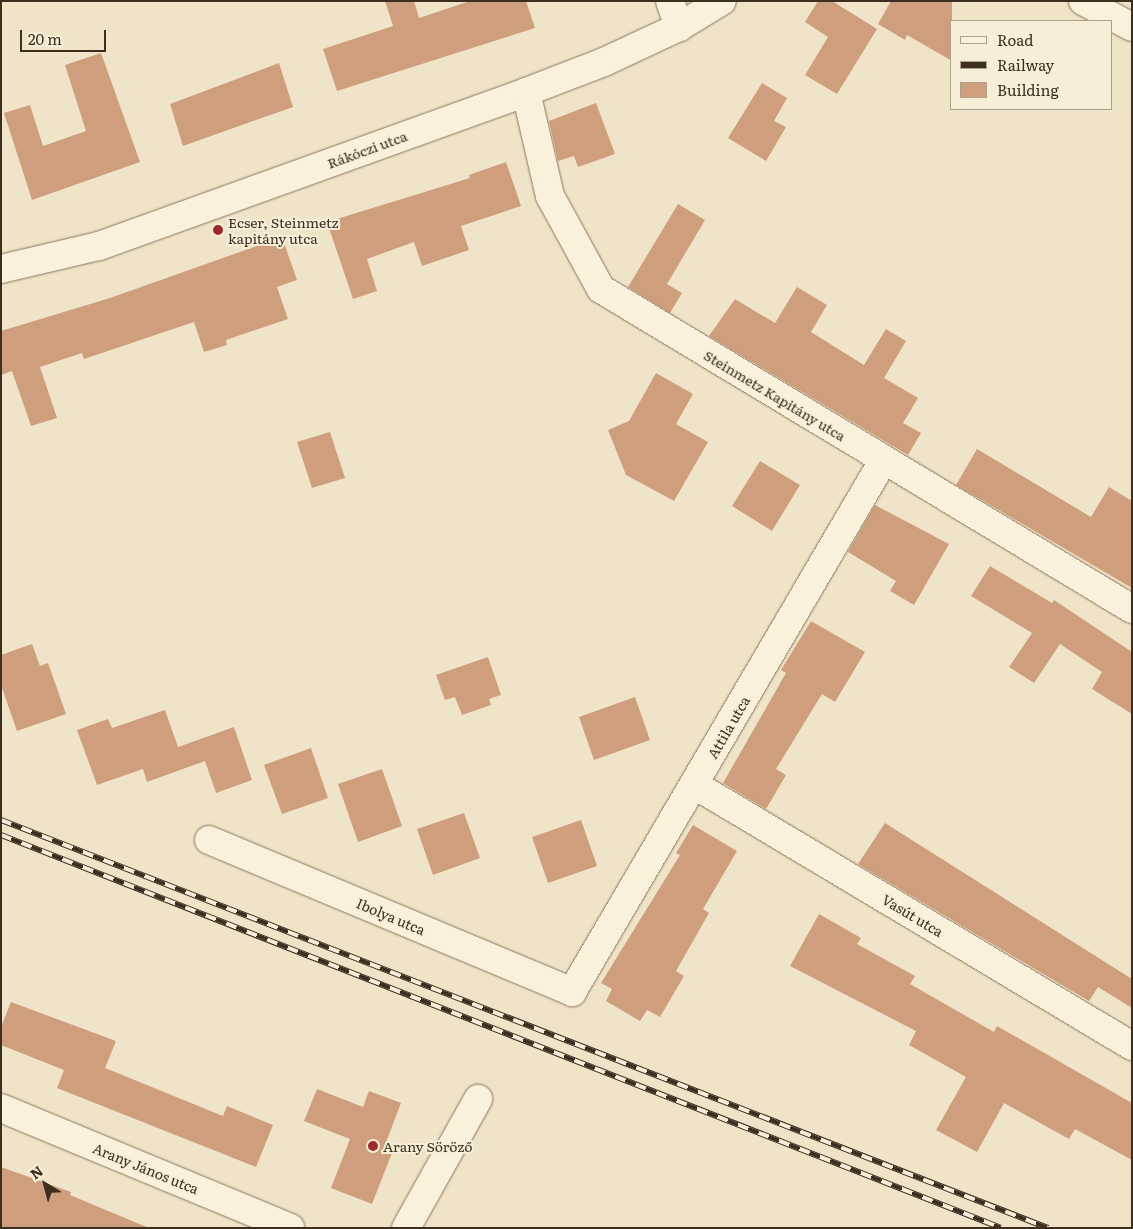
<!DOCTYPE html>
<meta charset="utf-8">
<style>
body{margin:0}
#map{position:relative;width:1133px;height:1229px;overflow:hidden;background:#f0e4c8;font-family:Literata,serif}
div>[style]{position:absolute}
.building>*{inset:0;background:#cf9f7d}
.roads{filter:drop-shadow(0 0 1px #8d765c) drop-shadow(0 0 1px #8d765c)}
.minor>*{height:28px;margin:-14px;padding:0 14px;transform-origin:14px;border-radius:14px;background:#faf1dc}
.secondary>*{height:28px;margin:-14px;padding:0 14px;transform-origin:14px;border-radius:14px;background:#faf1dc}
.rail>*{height:5.5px;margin-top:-2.75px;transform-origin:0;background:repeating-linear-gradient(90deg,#f7eed8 0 11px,#3d2e20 0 22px);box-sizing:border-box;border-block:1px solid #3d2e20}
.dots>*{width:14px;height:14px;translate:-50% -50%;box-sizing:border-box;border:2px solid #f7eed8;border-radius:50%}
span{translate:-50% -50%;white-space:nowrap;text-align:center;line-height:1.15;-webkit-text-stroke:4px #f7eed8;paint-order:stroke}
.street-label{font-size:14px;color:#3d2e20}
.poi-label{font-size:14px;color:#3d2e20}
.left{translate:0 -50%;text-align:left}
.frame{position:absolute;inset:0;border:2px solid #3d2e20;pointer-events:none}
.legend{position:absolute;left:950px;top:20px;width:162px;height:90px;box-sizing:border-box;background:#f7eed8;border:1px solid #ada18e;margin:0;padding:6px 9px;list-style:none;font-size:15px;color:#3d2e20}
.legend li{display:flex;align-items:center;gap:10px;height:25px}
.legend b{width:25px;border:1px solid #ada18e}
.north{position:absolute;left:20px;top:1159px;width:50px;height:50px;-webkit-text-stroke:4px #f7eed8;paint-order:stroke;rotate:323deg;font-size:14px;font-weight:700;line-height:20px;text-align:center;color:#3d2e20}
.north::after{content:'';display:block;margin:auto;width:18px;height:22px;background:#3d2e20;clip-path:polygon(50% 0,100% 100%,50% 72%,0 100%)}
.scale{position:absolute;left:20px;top:30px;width:86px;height:22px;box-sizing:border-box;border:2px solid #3d2e20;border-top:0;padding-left:6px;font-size:15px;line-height:18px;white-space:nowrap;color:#3d2e20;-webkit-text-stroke:4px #f7eed8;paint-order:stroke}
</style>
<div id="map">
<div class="building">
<i style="clip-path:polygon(385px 1px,414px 1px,419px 18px,470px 1px,526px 1px,535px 28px,337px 91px,323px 49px,393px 26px)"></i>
<i style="clip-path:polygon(818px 1px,832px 1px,877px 29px,837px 94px,805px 75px,828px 37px,805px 22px)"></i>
<i style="clip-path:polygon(891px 1px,952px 1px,952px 61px,907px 35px,905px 40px,878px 24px)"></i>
<i style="clip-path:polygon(101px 53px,140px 162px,32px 200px,4px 113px,30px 105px,43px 146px,86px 131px,65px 65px)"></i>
<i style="clip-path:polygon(279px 63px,293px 107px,183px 146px,170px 104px)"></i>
<i style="clip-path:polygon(762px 83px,787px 98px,774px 121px,786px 127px,766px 161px,728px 138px)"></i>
<i style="clip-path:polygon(596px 103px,615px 154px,578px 167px,574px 156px,558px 161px,549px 121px)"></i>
<i style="clip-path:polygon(506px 162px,521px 206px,461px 226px,469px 250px,422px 266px,414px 242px,367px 259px,377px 291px,353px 299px,327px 222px,470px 178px,469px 175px)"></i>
<i style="clip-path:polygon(678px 204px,705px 220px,667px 284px,682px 293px,670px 313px,628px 287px)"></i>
<i style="clip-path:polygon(282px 237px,297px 280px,277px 287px,288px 319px,226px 340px,227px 345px,204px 352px,194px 322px,84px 359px,82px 353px,40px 367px,57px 418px,31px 426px,12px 371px,1px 375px,1px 331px,110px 298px)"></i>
<i style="clip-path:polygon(797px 287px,827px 305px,811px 332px,864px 365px,886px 329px,906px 341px,884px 378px,918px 398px,903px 423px,921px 433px,908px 455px,709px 336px,735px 299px,775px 323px)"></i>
<i style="clip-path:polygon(656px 373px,693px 394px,676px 424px,708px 442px,674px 501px,626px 475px,608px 430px,629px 421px)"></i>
<i style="clip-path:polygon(330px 432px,345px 478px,312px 488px,297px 442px)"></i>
<i style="clip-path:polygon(977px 449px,1091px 517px,1109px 487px,1132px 501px,1132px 588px,956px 485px)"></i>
<i style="clip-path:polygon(760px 461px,800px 485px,772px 531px,732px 506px)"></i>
<i style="clip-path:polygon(875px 505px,949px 544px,914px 605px,890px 591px,896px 581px,848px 552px)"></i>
<i style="clip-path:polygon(990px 566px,1052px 603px,1054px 600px,1132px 652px,1132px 714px,1092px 689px,1102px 672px,1060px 644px,1034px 683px,1009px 667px,1032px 633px,971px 596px)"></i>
<i style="clip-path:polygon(811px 621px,865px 652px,835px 702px,822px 694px,776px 769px,786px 775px,766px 809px,723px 783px,786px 673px,781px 670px)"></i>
<i style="clip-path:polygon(32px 644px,40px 666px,48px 663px,66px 714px,17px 731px,1px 685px,1px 655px)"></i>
<i style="clip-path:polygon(488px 657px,501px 695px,489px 699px,491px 705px,462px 715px,455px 697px,445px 700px,436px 675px)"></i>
<i style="clip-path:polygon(635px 697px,650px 740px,594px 760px,579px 717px)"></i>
<i style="clip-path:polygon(165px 710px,178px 747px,234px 727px,252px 780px,216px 793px,205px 761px,147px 782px,143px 769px,97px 785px,77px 730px,108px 719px,112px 728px)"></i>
<i style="clip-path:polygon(311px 748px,328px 798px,282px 814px,264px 765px)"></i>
<i style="clip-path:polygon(382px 769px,402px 826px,358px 842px,338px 784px)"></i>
<i style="clip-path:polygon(464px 813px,480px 858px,433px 875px,417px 829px)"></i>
<i style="clip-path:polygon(581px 820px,597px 866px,548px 883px,532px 837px)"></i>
<i style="clip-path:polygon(885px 823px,1132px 979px,1132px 1008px,1098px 987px,1089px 1001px,858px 864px)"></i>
<i style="clip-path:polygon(693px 825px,737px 851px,703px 909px,709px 913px,676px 971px,684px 976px,660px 1017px,647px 1010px,640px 1021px,606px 1001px,612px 989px,601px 983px,680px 855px,676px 853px)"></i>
<i style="clip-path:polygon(819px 914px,861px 938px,857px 944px,915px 976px,910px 984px,994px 1032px,997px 1026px,1132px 1103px,1132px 1160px,1075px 1129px,1069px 1139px,1004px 1103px,977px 1152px,936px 1130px,966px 1077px,909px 1045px,916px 1031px,790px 966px)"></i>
<i style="clip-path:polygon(11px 1002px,116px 1041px,105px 1068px,223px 1116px,227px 1106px,273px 1125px,256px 1167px,57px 1088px,64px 1070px,1px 1045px,1px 1027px)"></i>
<i style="clip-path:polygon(317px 1089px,363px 1107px,369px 1091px,401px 1103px,383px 1150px,392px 1153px,372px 1204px,331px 1188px,350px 1139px,304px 1121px)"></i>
<i style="clip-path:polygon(1px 1167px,71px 1192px,70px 1195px,149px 1228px,1px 1228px)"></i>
</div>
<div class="roads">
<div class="minor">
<i style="left:670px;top:1px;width:28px;rotate:71deg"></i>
<i style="left:1083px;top:1px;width:55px;rotate:28deg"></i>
<i style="left:526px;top:92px;width:107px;rotate:77deg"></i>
<i style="left:550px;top:196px;width:106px;rotate:61.3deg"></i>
<i style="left:601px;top:289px;width:620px;rotate:31.07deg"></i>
<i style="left:695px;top:785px;width:509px;rotate:30.85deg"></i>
<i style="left:209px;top:840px;width:394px;rotate:22.7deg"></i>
<i style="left:572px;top:992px;width:615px;rotate:-59.64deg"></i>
<i style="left:1px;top:1108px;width:313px;rotate:22.5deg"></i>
<i style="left:406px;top:1228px;width:148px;rotate:-60.8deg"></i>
</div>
<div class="secondary">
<i style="left:1px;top:269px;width:101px;rotate:-13.2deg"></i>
<i style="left:99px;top:246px;width:454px;rotate:-19.8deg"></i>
<i style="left:526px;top:92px;width:84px;rotate:-21deg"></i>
<i style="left:604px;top:62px;width:83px;rotate:-25deg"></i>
<i style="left:679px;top:27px;width:50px;rotate:-31.2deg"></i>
</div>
</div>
<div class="rail">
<i style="left:1px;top:820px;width:1124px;rotate:21.29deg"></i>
<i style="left:1px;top:835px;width:1074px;rotate:21.45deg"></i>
</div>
<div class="dots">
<i style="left:218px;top:230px;background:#9e2a2b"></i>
<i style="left:373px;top:1146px;background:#9e2a2b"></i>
</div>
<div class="street-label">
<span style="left:367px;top:149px;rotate:-20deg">Rákóczi utca</span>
<span style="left:775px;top:395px;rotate:31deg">Steinmetz Kapitány utca</span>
<span style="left:728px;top:727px;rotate:-60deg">Attila utca</span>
<span style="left:913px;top:915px;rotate:31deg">Vasút utca</span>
<span style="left:391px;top:916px;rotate:23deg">Ibolya utca</span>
<span style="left:146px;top:1168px;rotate:22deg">Arany János utca</span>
</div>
<div class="poi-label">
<span class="left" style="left:228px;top:230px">Ecser, Steinmetz<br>kapitány utca</span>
<span class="left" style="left:383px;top:1146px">Arany Söröző</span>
</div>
<div class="frame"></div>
<ul class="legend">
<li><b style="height:6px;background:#faf1dc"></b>Road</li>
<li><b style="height:6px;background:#3d2e20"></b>Railway</li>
<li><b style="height:14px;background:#cf9f7d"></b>Building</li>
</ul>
<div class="north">N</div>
<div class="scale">20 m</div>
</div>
